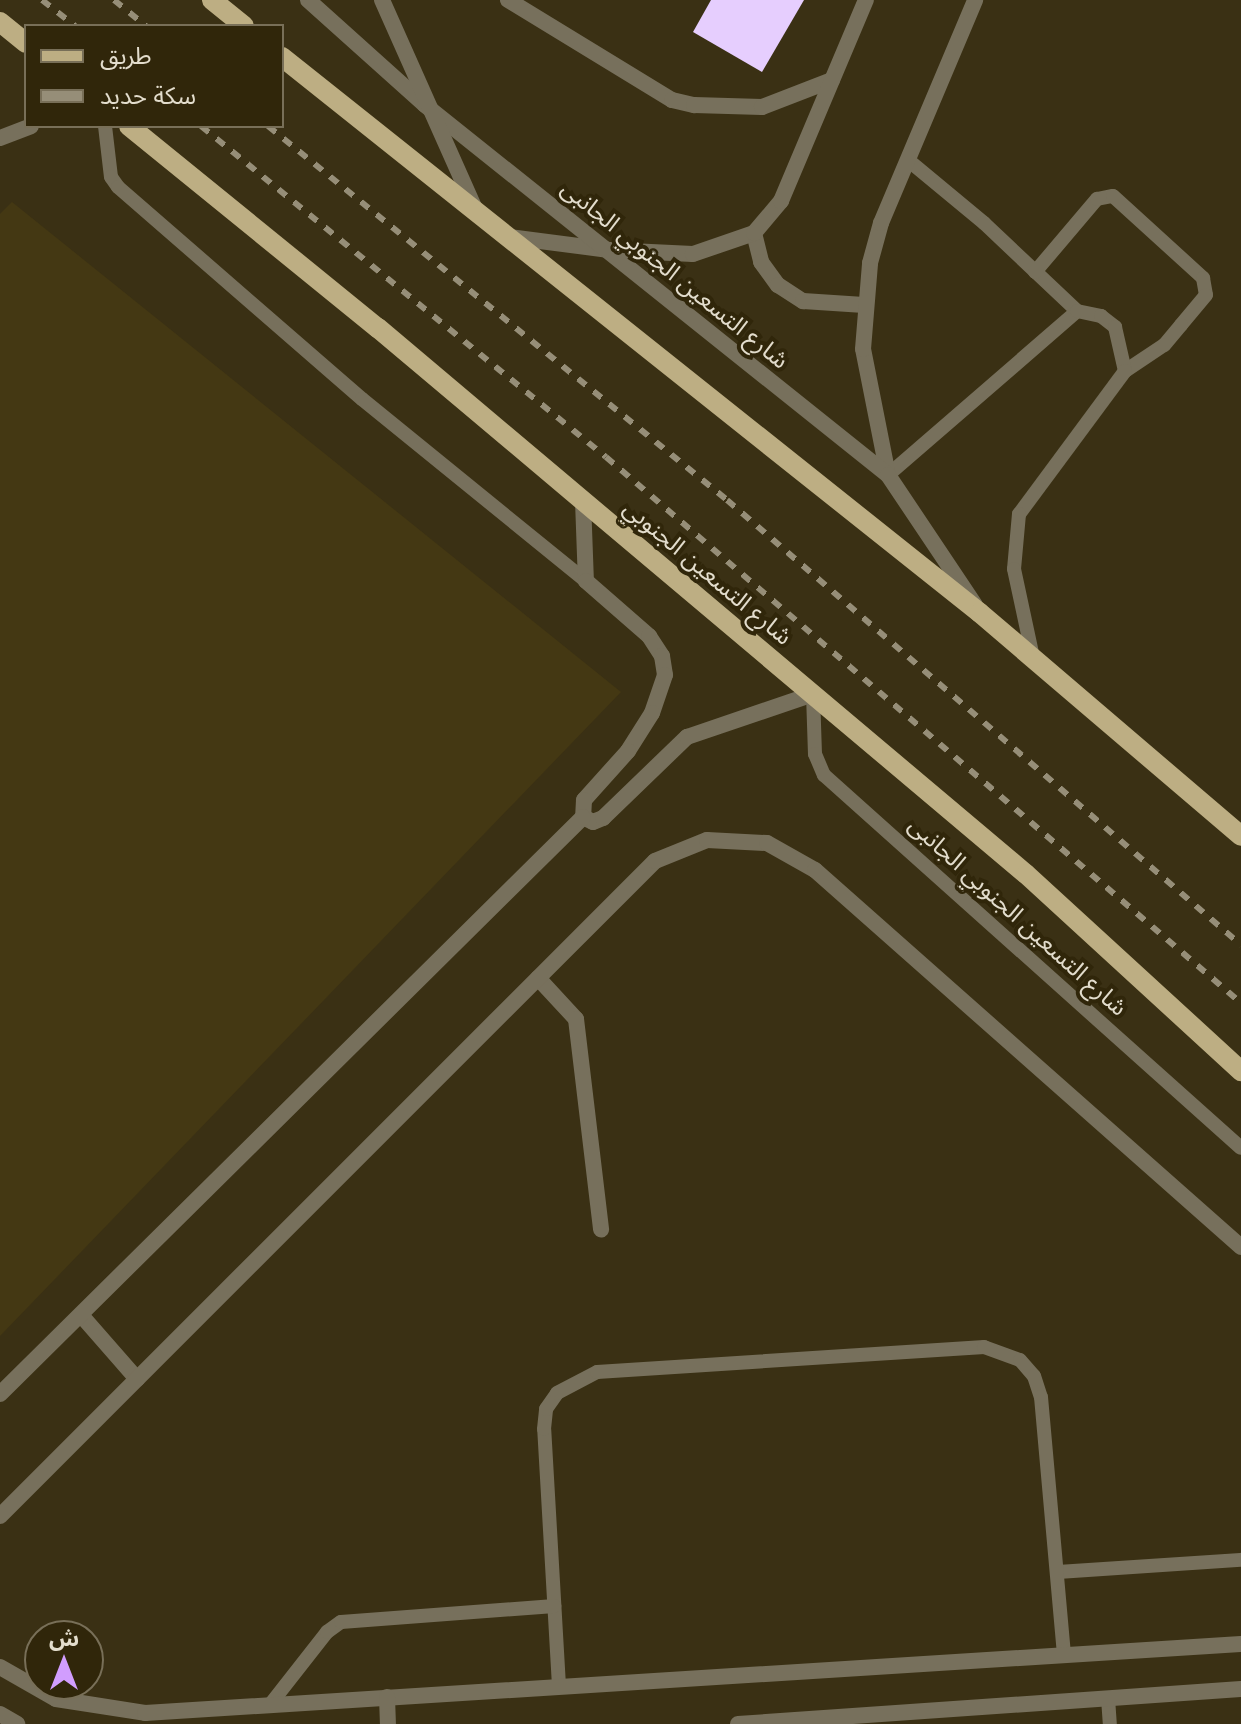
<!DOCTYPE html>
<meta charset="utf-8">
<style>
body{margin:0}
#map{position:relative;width:1241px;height:1724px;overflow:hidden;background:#3a3014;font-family:Quicksand,"Noto Sans Arabic",sans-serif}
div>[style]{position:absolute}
.built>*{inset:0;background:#443813}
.building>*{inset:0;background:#e6cefe}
.service>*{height:14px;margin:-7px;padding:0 7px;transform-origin:7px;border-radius:7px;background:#77705c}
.minor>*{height:16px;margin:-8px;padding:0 8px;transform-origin:8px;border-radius:8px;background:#77705c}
.tertiary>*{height:16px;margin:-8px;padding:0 8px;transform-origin:8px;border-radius:8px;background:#77705c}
.primary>*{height:20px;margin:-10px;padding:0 10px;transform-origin:10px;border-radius:10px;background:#bdae83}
.rail>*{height:6px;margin-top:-3px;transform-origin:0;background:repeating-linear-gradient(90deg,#968e78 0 10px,transparent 0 20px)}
span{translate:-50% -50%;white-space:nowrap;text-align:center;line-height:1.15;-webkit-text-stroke:8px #30260a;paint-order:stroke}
.street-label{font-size:24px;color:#e3ddcd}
.legend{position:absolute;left:24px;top:24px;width:260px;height:104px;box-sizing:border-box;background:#30260a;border:2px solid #786f58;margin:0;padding:10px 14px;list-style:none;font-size:24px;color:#e3ddcd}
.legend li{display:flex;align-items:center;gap:16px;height:40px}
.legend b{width:40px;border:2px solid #786f58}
.north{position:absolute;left:24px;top:1620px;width:80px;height:80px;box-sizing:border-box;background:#30260a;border:2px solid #786f58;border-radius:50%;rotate:0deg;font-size:22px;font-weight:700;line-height:32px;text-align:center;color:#e3ddcd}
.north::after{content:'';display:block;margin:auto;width:28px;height:36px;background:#d19dfe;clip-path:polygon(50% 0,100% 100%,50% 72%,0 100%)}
</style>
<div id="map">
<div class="built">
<i style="clip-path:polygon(12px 202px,621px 692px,0 1336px,0 214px)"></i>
</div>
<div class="building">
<i style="clip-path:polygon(711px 0,804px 0,762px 72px,693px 32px)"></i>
</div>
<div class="service">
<i style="left:105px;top:126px;width:51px;rotate:83.3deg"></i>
<i style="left:111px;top:177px;width:12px;rotate:55deg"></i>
<i style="left:118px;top:187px;width:323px;rotate:41deg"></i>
<i style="left:362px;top:399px;width:289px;rotate:39.1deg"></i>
<i style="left:908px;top:160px;width:99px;rotate:39.7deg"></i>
<i style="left:984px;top:223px;width:128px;rotate:43.4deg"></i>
<i style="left:1035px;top:272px;width:96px;rotate:-49.7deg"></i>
<i style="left:1097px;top:199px;width:16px;rotate:-11deg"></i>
<i style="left:1113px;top:196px;width:122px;rotate:42.3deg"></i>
<i style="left:1203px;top:278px;width:17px;rotate:80deg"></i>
<i style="left:1206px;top:295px;width:39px;rotate:130deg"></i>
<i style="left:1181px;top:325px;width:26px;rotate:130deg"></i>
<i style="left:1164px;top:345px;width:47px;rotate:146.3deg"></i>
<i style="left:888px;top:475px;width:250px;rotate:-40.9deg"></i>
<i style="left:1077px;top:311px;width:25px;rotate:12deg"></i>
<i style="left:1101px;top:316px;width:18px;rotate:38deg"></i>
<i style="left:1115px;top:327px;width:45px;rotate:77.2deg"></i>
<i style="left:1125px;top:371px;width:178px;rotate:126.5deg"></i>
<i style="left:1019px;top:514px;width:55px;rotate:95.2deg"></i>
<i style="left:1014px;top:569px;width:91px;rotate:77.9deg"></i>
<i style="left:813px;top:694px;width:60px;rotate:88.1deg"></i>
<i style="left:815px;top:754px;width:23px;rotate:67deg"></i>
<i style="left:824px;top:775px;width:559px;rotate:41.81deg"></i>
<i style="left:1058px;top:1572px;width:183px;rotate:-3.8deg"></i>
<i style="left:559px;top:1686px;width:257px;rotate:-93.3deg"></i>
<i style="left:544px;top:1429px;width:20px;rotate:-84deg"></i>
<i style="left:546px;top:1409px;width:19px;rotate:-55deg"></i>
<i style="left:557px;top:1393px;width:45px;rotate:-27.7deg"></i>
<i style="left:597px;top:1372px;width:388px;rotate:-3.7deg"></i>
<i style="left:984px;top:1347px;width:38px;rotate:20deg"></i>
<i style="left:1020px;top:1360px;width:21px;rotate:49deg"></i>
<i style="left:1034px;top:1376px;width:22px;rotate:72deg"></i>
<i style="left:1041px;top:1397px;width:260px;rotate:84.9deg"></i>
<i style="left:1108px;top:1698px;width:26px;rotate:86deg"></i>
<i style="left:269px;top:1706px;width:94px;rotate:-51.9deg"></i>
<i style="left:327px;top:1632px;width:17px;rotate:-36deg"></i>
<i style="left:341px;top:1622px;width:214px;rotate:-4.3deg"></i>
</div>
<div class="minor">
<i style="left:508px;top:0;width:192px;rotate:31.4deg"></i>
<i style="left:672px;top:100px;width:23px;rotate:13deg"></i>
<i style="left:694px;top:105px;width:68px;rotate:1.7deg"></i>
<i style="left:762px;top:107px;width:75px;rotate:-21.1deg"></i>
<i style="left:0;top:138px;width:33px;rotate:-21deg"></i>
<i style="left:754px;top:233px;width:30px;rotate:76deg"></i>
<i style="left:761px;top:262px;width:29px;rotate:54deg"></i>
<i style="left:778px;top:285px;width:30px;rotate:33deg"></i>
<i style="left:803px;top:301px;width:61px;rotate:3.8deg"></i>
<i style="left:509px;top:237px;width:101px;rotate:7.4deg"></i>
<i style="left:609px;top:250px;width:84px;rotate:2.7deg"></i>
<i style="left:693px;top:254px;width:65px;rotate:-19deg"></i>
<i style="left:754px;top:233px;width:42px;rotate:-49.8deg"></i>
<i style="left:781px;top:201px;width:218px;rotate:-67.1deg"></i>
<i style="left:888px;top:475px;width:128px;rotate:-101.2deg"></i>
<i style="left:863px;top:349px;width:86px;rotate:-85.3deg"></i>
<i style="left:870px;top:263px;width:41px;rotate:-74.6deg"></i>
<i style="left:881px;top:223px;width:242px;rotate:-67.1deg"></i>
<i style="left:583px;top:501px;width:80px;rotate:87.9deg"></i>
<i style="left:586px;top:581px;width:84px;rotate:41.1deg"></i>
<i style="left:649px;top:636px;width:24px;rotate:57deg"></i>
<i style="left:662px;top:656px;width:19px;rotate:81deg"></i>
<i style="left:665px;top:675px;width:40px;rotate:108.9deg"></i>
<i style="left:652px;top:713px;width:45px;rotate:122.3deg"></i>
<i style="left:628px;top:751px;width:66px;rotate:131.9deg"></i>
<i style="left:584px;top:800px;width:17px;rotate:93deg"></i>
<i style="left:583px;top:817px;width:11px;rotate:27deg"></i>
<i style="left:593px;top:822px;width:11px;rotate:-22deg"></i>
<i style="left:603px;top:818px;width:117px;rotate:-44deg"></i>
<i style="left:687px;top:737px;width:133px;rotate:-18.8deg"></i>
<i style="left:538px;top:978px;width:56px;rotate:47.2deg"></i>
<i style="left:576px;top:1019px;width:212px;rotate:83.2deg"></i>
<i style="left:81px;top:1315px;width:85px;rotate:48.8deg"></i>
<i style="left:0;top:1394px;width:820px;rotate:-44.7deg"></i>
<i style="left:0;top:1516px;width:926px;rotate:-45deg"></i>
<i style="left:655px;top:861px;width:56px;rotate:-22deg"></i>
<i style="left:707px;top:840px;width:60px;rotate:2.9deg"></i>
<i style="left:767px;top:843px;width:55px;rotate:29.4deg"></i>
<i style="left:815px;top:870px;width:569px;rotate:41.51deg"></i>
<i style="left:0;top:1667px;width:64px;rotate:29.7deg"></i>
<i style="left:56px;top:1699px;width:90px;rotate:8.9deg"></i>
<i style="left:145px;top:1713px;width:1098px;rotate:-3.6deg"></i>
<i style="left:387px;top:1697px;width:27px;rotate:88deg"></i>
<i style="left:0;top:1714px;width:20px;rotate:30deg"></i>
<i style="left:738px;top:1724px;width:504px;rotate:-3.98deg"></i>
</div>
<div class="tertiary">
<i style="left:308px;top:0;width:157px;rotate:41.9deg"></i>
<i style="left:425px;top:105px;width:593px;rotate:38.63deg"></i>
<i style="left:888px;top:475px;width:156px;rotate:56.2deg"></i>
<i style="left:382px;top:0;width:229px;rotate:66deg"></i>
</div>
<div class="primary">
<i style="left:212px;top:0;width:41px;rotate:39.1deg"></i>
<i style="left:0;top:22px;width:33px;rotate:39deg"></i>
<i style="left:282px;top:57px;width:892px;rotate:38.54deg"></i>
<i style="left:980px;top:613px;width:343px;rotate:40.5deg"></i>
<i style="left:129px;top:126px;width:321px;rotate:39.1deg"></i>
<i style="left:378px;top:328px;width:847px;rotate:40.12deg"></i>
<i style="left:1026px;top:874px;width:292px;rotate:42.5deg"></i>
</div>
<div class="rail">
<i style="left:42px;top:0;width:42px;rotate:38.2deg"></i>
<i style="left:114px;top:0;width:41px;rotate:39.1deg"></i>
<i style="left:201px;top:126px;width:523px;rotate:39.26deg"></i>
<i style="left:606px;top:457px;width:837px;rotate:40.69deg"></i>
<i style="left:268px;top:126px;width:592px;rotate:39.17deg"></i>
<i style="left:727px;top:500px;width:680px;rotate:40.88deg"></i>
</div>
<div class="street-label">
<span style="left:675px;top:274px;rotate:39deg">شارع التسعين الجنوبي الجانبى</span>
<span style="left:708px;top:572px;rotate:40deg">شارع التسعين الجنوبي</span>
<span style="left:1018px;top:916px;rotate:42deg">شارع التسعين الجنوبي الجانبى</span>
</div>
<ul class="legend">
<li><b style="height:10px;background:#bdae83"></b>طريق</li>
<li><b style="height:10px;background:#968e78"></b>سكة حديد</li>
</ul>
<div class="north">ش</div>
</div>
